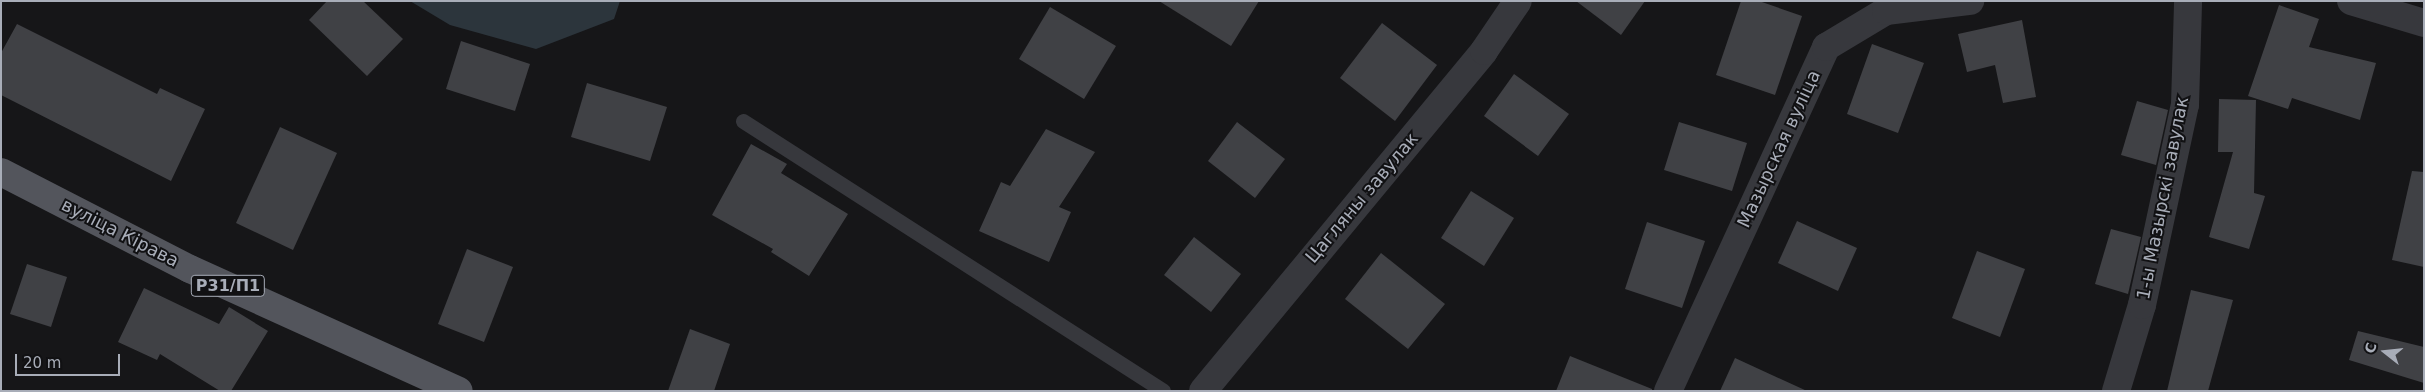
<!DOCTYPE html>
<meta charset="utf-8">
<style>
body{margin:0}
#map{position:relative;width:2425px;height:392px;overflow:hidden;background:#161618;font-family:"DejaVu Sans",sans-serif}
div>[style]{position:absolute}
.water>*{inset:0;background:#2c353c}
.building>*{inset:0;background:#404145}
.lane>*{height:15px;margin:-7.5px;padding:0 7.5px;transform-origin:7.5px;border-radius:7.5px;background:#37383d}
.street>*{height:28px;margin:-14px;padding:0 14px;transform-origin:14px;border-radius:14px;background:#37383d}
.primary>*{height:28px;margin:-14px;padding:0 14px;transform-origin:14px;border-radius:14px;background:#53555c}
span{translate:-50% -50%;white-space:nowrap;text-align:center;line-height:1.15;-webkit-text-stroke:4px #111113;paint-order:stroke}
.shield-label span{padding:1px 4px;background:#111113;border:1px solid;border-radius:4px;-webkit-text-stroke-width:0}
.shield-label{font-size:16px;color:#a8adb8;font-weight:700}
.street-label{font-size:18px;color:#a8adb8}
.frame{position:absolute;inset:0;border:2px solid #a8adb8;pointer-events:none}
.north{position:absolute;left:2360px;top:327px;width:50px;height:50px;-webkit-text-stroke:4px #111113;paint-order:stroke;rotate:286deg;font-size:14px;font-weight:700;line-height:20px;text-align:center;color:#a8adb8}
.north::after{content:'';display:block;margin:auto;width:18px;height:22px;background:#a8adb8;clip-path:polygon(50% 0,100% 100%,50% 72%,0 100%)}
.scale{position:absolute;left:15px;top:354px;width:105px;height:22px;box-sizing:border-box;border:2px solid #a8adb8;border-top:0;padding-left:6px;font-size:15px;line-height:18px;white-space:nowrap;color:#a8adb8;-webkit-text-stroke:4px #111113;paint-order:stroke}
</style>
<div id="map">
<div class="water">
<i style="clip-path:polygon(410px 1px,620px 1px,614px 19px,536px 49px,450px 25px)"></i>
</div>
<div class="building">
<i style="clip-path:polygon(327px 1px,363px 1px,403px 39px,367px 76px,309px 20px)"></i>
<i style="clip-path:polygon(1159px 1px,1259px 1px,1231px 46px)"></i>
<i style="clip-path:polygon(1576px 1px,1645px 1px,1621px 35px)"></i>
<i style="clip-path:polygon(1741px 1px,1759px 1px,1802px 16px,1775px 95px,1716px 75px)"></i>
<i style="clip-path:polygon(2279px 5px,2319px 19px,2309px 47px,2376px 63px,2360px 120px,2292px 98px,2288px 109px,2248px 96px)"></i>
<i style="clip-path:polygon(1050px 7px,1116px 46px,1084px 99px,1019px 59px)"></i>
<i style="clip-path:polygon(2022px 20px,2036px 97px,2003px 103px,1995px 65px,1967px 72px,1958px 34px)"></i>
<i style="clip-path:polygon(1382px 23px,1437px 65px,1395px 121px,1340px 78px)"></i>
<i style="clip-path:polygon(17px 24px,157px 94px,160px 88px,205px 109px,171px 181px,1px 95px,1px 53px)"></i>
<i style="clip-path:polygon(461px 41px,530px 64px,515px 111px,446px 89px)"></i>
<i style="clip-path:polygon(1872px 44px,1924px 63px,1898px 133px,1847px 114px)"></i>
<i style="clip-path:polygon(1514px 74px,1569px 114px,1538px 156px,1484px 116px)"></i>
<i style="clip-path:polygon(587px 83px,667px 107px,650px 161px,571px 137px)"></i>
<i style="clip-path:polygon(2219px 99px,2256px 100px,2254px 193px,2265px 196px,2249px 249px,2209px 237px,2233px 152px,2218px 152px)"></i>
<i style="clip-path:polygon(2137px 101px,2168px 110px,2156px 165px,2121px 155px)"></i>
<i style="clip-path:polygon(1237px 122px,1285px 159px,1255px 198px,1208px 161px)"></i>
<i style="clip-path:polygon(1679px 122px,1747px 143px,1732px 191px,1664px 170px)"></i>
<i style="clip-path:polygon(280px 127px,337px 153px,293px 250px,236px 223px)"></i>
<i style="clip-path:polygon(1046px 129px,1095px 152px,1059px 207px,1071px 212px,1049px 262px,979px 231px,1001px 182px,1010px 186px)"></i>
<i style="clip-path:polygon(751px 144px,787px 164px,781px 173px,848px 214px,809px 276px,771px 252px,773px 249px,712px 215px)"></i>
<i style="clip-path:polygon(2412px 171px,2424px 172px,2424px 267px,2392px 260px)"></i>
<i style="clip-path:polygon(1471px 191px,1514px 218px,1484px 266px,1441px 238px)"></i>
<i style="clip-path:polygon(1797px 221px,1857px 248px,1838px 291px,1778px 263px)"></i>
<i style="clip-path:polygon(1647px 222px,1705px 241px,1682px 308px,1625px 289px)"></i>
<i style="clip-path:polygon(2111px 229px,2141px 237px,2128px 294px,2095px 284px)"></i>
<i style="clip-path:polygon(1194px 237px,1241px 274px,1211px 312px,1164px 275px)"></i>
<i style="clip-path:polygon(467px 249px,513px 267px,484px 342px,438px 324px)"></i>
<i style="clip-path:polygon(1977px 251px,2025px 269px,2000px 337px,1952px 318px)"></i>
<i style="clip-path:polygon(1381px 253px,1445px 304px,1408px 349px,1345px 299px)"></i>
<i style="clip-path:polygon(27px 264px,67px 277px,51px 327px,10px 314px)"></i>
<i style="clip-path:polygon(144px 288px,219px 324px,229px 307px,268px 331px,231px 391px,220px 391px,160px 354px,157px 360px,118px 342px)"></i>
<i style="clip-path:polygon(2191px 290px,2233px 300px,2208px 391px,2167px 391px)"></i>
<i style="clip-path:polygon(690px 329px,730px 344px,714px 391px,668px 391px)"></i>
<i style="clip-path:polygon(2358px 331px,2424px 347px,2424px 383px,2349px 360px)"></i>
<i style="clip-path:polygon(1570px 356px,1652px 389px,1652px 391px,1556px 391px)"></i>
<i style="clip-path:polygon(1735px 358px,1807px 391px,1720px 391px)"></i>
</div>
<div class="lane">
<i style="left:743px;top:121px;width:499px;rotate:32.7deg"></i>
</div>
<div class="street">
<i style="left:2351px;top:1px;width:76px;rotate:16.8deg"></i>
<i style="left:1203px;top:391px;width:441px;rotate:-50.4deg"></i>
<i style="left:1484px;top:51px;width:60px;rotate:-55.8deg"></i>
<i style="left:1668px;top:391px;width:379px;rotate:-65.3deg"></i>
<i style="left:1826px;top:47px;width:70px;rotate:-31deg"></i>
<i style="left:1886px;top:11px;width:85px;rotate:-6.8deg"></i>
<i style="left:2116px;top:391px;width:90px;rotate:-73.2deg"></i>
<i style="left:2142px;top:305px;width:205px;rotate:-77.9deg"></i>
<i style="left:2185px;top:105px;width:104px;rotate:-88.3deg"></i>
</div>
<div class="primary">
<i style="left:1px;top:172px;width:212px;rotate:27.2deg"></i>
<i style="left:190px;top:269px;width:295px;rotate:24.4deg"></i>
</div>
<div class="shield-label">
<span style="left:228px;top:286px">Р31/П1</span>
</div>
<div class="street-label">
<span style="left:1779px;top:149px;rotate:-65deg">Мазырская вуліца</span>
<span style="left:1362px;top:198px;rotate:-50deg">Цагляны завулак</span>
<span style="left:2163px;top:198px;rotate:-79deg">1-ы Мазырскі завулак</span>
<span style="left:120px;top:233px;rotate:27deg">вуліца Кірава</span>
</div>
<div class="frame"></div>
<div class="north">С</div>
<div class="scale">20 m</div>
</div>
